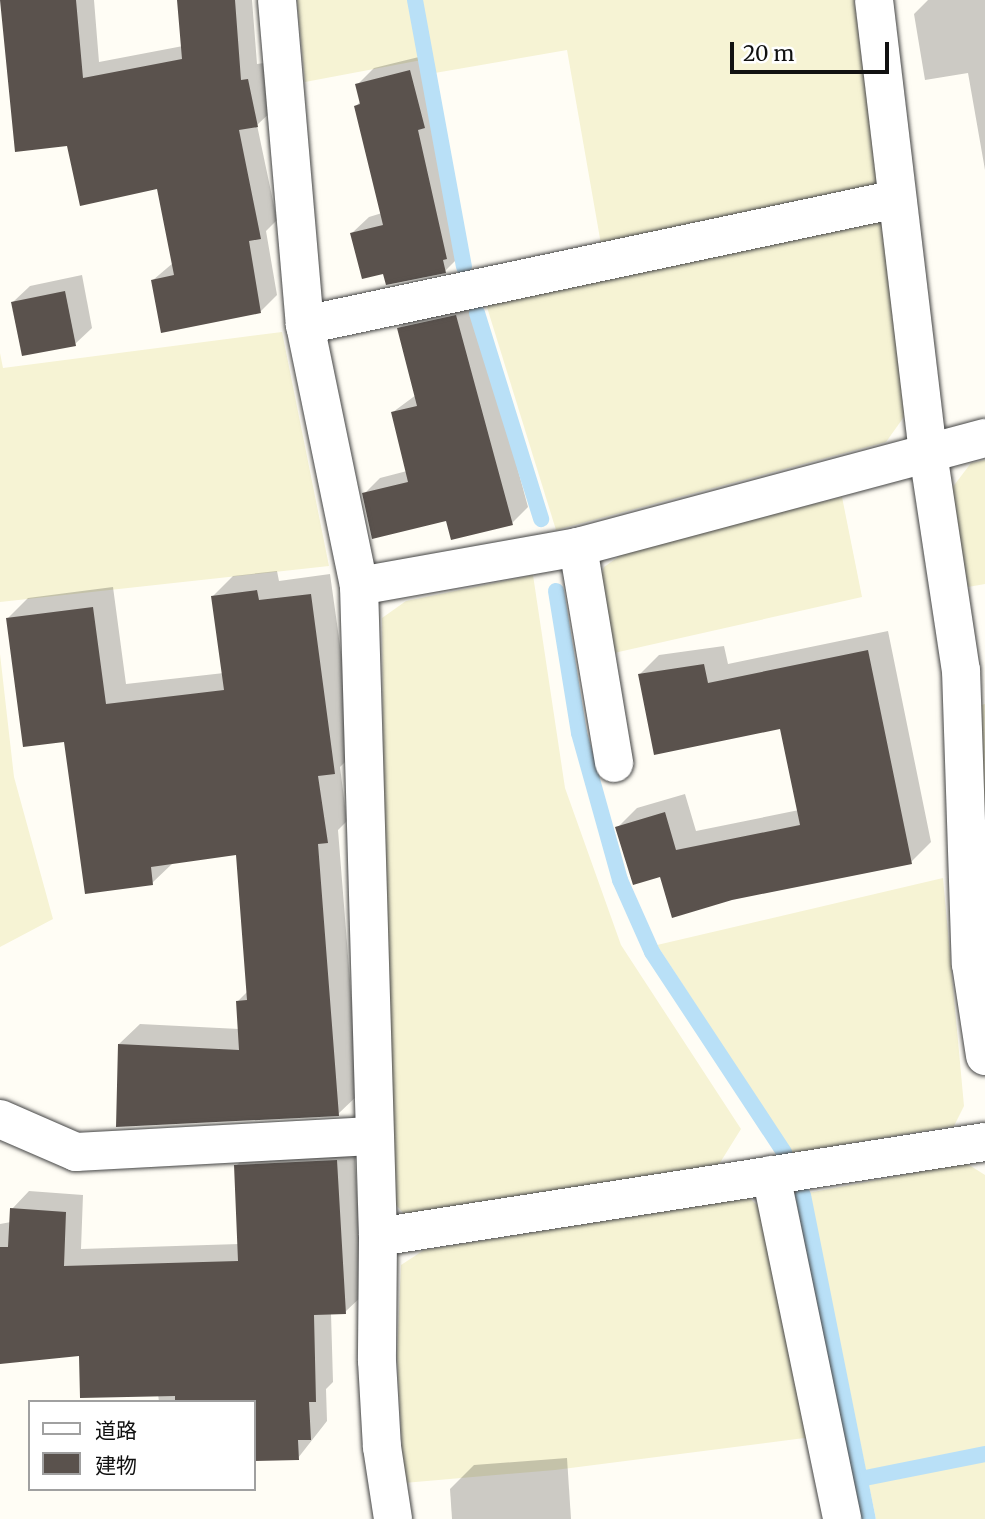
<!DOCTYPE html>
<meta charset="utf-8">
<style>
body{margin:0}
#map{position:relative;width:985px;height:1519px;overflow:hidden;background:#fffdf5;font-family:Merriweather,"Noto Sans JP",serif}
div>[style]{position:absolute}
.farmland>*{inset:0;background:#f6f3d4}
.shadow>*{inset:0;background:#0003}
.stream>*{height:16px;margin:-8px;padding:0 8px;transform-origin:8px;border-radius:8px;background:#b9e0f7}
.building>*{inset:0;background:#5a524d}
.roads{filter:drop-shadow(0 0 2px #444) drop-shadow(0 0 2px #444)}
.minor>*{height:38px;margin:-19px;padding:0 19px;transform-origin:19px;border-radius:19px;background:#fff}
span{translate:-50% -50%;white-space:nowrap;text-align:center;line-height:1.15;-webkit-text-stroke:7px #fff;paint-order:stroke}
.legend{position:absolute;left:28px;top:1400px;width:228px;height:91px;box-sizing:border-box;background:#fff;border:2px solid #a0a0a0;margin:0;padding:9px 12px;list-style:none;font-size:21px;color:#111}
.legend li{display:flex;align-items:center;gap:14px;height:35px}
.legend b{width:35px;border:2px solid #a0a0a0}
.scale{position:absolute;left:730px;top:42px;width:159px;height:32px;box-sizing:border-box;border:4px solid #111;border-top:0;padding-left:9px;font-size:21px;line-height:24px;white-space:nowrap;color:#111;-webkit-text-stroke:5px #fff;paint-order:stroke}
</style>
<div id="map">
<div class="farmland">
<i style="clip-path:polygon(297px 0,854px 0,878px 186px,602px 250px,567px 50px,429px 74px,427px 59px,305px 82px)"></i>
<i style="clip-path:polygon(887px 220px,906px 414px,886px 442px,556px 530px,486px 304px)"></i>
<i style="clip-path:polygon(282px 332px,329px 566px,0 602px,0 353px,3px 368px)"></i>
<i style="clip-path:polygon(985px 460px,985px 584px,968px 587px,952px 488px,971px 463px)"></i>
<i style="clip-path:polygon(842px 497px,862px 597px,614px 653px,597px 592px,604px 567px,628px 550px)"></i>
<i style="clip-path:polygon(533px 575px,565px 788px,621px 945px,741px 1129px,718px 1166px,406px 1216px,388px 1196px,382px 618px,406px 601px)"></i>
<i style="clip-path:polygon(0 654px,14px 777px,53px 919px,0 947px)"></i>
<i style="clip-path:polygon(985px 704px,985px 830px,981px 705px)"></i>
<i style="clip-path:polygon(943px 878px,964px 1106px,954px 1126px,792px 1153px,657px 945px)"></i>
<i style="clip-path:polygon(966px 1163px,985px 1175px,985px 1519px,876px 1519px,808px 1193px)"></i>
<i style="clip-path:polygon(749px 1198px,764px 1211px,812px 1437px,555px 1470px,404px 1483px,397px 1356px,401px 1265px,424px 1250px)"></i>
</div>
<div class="shadow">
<i style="clip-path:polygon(1px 0,94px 0,99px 62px,183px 46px,179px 0,252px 0,257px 64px,264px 63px,274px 109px,257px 125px,277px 220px,266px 231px,277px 295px,261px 311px,153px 280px,173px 263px,159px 187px,69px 145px)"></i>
<i style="clip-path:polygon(928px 0,985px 0,985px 170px,968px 73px,925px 80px,914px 14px)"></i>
<i style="clip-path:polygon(427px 55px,441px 110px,435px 116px,463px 240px,462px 254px,445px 271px,384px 272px,352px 233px,369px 217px,382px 213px,356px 106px,361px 101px,357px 85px,374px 68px)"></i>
<i style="clip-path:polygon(82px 275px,92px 328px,75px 344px,13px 302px,30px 286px)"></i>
<i style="clip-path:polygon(472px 300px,528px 507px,512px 523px,448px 519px,364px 494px,380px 478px,407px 471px,393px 412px,416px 395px,399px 328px,415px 312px)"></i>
<i style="clip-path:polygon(277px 571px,279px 581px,330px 574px,355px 752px,340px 767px,347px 821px,338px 830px,359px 1094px,338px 1114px,119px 1044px,140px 1024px,239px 1029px,237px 1002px,248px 991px,238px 853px,173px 863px,152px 883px,66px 740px,8px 618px,28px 598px,113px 587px,126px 684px,224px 673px,213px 596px,233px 576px)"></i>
<i style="clip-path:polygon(888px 631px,931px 842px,911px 862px,731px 898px,661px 875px,617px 828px,637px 808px,685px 794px,696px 831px,799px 810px,782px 727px,639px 675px,659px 655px,724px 646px,728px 664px)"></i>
<i style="clip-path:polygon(354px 1143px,363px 1295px,345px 1312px,331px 1313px,333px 1382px,326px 1389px,327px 1421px,298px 1458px,254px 1459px,254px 1402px,159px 1402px,158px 1394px,80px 1354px,0 1362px,0 1224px,11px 1222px,12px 1209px,29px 1191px,83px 1195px,81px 1249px,239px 1244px,236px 1166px,253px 1149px)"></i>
<i style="clip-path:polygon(567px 1458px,571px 1519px,452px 1519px,450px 1489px,474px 1465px)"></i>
</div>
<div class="stream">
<i style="left:415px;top:0;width:271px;rotate:79.6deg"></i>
<i style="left:477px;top:313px;width:216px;rotate:72.7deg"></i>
<i style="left:556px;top:591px;width:144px;rotate:80.8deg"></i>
<i style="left:579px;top:733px;width:153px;rotate:74.4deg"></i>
<i style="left:620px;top:880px;width:79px;rotate:66deg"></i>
<i style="left:652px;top:952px;width:240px;rotate:56.6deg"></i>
<i style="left:803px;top:1195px;width:330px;rotate:78.7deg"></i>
<i style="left:860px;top:1479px;width:127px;rotate:-11.3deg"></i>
</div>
<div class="building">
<i style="clip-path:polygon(0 0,76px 0,83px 78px,182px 59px,177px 0,235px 0,241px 80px,248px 79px,258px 127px,239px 130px,261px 239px,249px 241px,261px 313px,161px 333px,151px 280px,174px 275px,157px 189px,80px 206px,67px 146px,15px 152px)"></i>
<i style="clip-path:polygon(410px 70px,425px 128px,418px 130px,447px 259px,443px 260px,446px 273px,386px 285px,383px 274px,362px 279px,350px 233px,383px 225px,354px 106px,360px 104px,355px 84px)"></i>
<i style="clip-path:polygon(65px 291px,76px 346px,22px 356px,11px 302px)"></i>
<i style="clip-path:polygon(456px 315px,513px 525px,451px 540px,446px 521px,372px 539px,362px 493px,408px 482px,391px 412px,417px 406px,397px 328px)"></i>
<i style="clip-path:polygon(257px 590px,259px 600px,311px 594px,335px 774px,318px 776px,328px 843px,318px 844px,339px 1116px,116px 1127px,118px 1044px,239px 1050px,236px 1001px,247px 1000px,236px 855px,151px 867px,153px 885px,85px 894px,64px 742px,23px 747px,6px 618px,93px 607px,106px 704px,224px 690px,211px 596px)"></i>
<i style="clip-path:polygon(868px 650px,912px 864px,732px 900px,672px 918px,660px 877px,633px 885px,615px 827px,665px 812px,676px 850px,800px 825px,780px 729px,654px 755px,638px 674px,704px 664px,708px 683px)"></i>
<i style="clip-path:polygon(337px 1160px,346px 1314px,314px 1315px,316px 1402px,309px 1402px,311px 1440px,298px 1440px,299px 1460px,254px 1461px,254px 1402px,175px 1402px,175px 1396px,80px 1398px,79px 1356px,0 1364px,0 1247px,8px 1247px,10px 1208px,66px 1212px,64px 1266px,238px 1261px,234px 1165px)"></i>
</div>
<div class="roads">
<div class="minor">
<i style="left:277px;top:0;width:326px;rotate:85.1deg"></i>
<i style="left:305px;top:325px;width:267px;rotate:78.3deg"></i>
<i style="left:359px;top:586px;width:651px;rotate:88.33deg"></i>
<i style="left:378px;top:1237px;width:124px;rotate:90.5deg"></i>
<i style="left:377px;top:1361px;width:86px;rotate:86.7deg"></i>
<i style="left:382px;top:1447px;width:73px;rotate:81.3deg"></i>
<i style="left:874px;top:0;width:456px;rotate:83.2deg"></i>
<i style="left:928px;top:453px;width:219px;rotate:81.4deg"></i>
<i style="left:961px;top:670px;width:294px;rotate:88.1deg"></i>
<i style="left:971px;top:964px;width:93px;rotate:81.3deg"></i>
<i style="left:305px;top:325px;width:605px;rotate:-12.02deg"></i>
<i style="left:578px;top:547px;width:219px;rotate:80.5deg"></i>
<i style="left:359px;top:586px;width:222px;rotate:-10.1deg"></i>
<i style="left:578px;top:547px;width:421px;rotate:-15deg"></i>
<i style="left:0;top:1119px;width:83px;rotate:23.5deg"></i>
<i style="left:76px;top:1152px;width:296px;rotate:-3.1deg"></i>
<i style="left:771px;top:1175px;width:351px;rotate:78.3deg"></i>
<i style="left:378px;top:1237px;width:614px;rotate:-8.9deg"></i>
</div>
</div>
<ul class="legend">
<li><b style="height:9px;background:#fff"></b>道路</li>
<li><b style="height:19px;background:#5a524d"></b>建物</li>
</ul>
<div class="scale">20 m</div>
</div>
